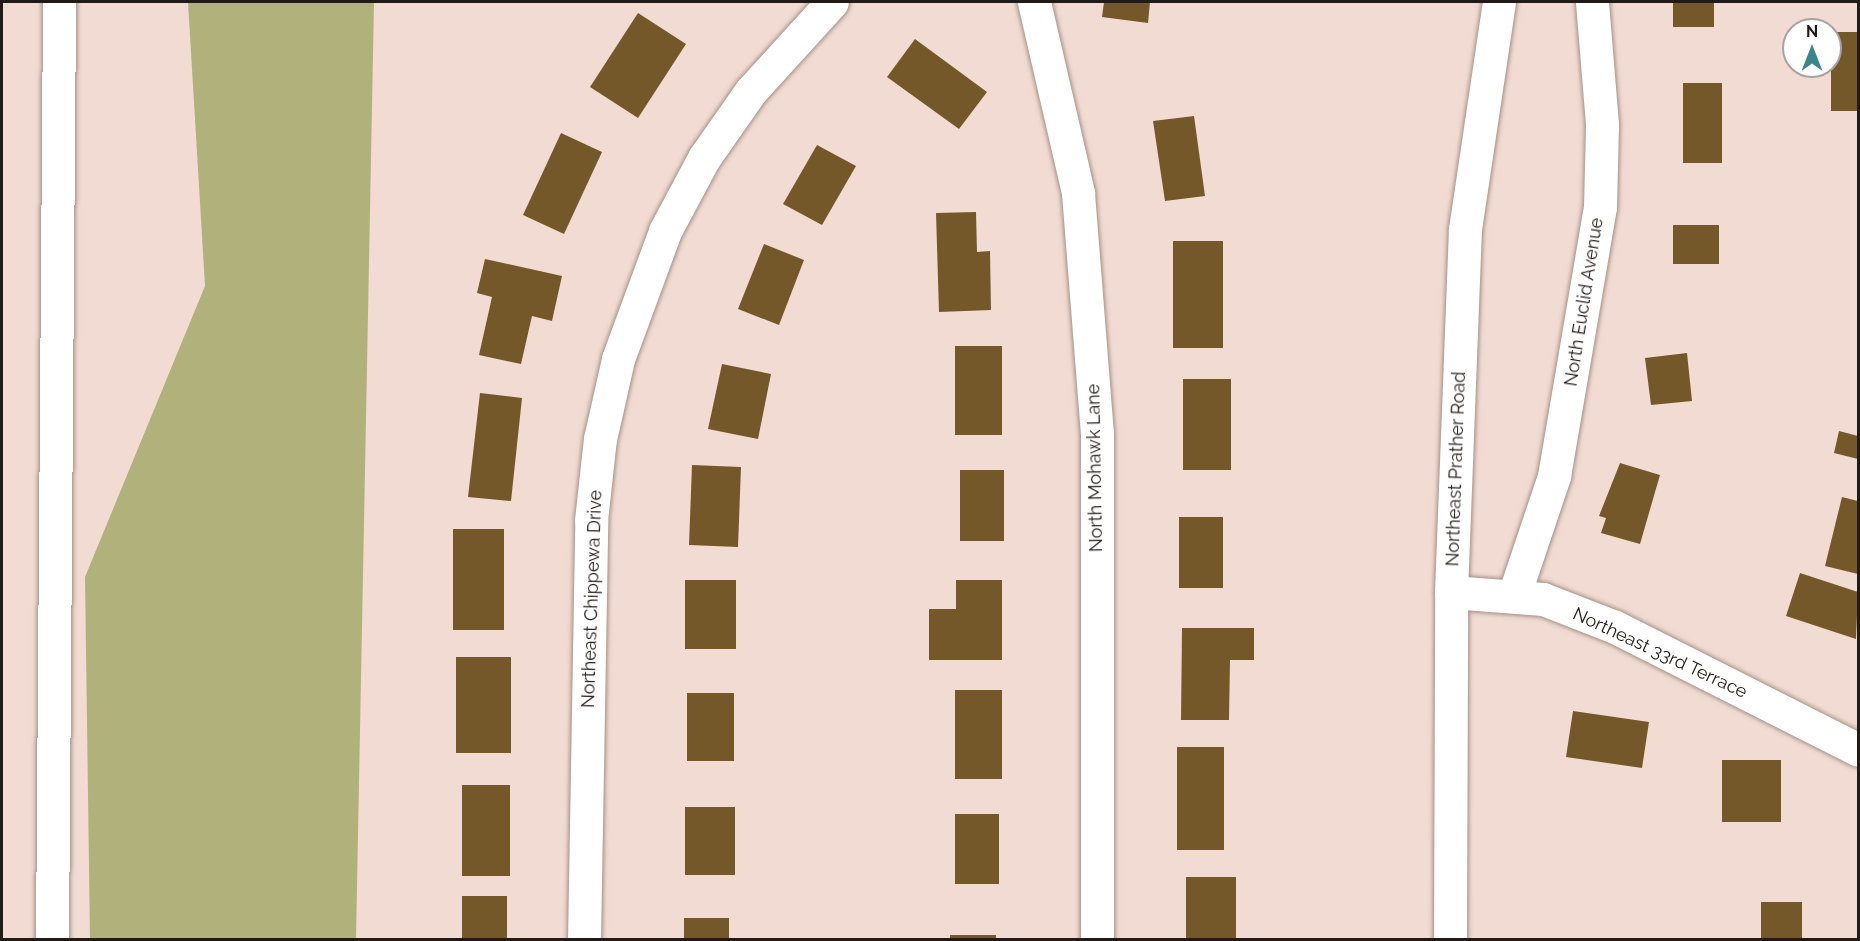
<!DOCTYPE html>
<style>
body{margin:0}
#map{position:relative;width:1860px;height:941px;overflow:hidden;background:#f2dbd2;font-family:Raleway,sans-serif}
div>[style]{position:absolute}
.forest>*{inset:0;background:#b1b17b}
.building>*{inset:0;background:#75582a}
.roads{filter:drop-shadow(0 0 2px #a59087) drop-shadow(0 0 2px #a59087)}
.minor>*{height:33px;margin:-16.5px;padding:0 16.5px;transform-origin:16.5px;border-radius:16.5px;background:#fff}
.secondary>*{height:33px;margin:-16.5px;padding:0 16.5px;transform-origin:16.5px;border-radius:16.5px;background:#fff}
.motorway>*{height:33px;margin:-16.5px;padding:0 16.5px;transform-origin:16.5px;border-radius:16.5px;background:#fff}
span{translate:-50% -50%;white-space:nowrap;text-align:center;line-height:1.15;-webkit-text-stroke:6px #fff;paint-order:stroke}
.street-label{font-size:18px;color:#221a17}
.frame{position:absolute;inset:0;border:3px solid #221a17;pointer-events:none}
.north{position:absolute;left:1782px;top:18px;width:60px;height:60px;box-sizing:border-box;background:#fff;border:2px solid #a7a3a2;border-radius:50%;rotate:0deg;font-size:16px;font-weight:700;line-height:24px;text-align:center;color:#221a17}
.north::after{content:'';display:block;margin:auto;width:21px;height:27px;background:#3d858c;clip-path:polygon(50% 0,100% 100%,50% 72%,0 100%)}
</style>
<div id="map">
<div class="forest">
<i style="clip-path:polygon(188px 2px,374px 2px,356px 939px,90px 939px,85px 577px,205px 286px)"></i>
</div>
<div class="building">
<i style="clip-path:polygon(1104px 2px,1150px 2px,1148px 23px,1102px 17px)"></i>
<i style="clip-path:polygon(1673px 2px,1714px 2px,1714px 27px,1673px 27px)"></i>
<i style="clip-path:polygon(638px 13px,686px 44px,638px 118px,590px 87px)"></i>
<i style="clip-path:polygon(1831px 32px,1858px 32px,1858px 111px,1831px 111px)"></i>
<i style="clip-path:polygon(915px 39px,987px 92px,959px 129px,887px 77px)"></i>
<i style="clip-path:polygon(1683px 83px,1722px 83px,1722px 163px,1683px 163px)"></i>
<i style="clip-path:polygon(1194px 116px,1205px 196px,1165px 201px,1153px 121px)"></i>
<i style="clip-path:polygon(561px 133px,602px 152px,564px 234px,523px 215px)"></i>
<i style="clip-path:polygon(817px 145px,856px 166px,822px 225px,783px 204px)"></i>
<i style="clip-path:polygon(976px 212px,977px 252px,990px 251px,991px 310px,939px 312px,936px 213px)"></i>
<i style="clip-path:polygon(1673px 225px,1719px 225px,1719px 264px,1673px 264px)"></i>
<i style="clip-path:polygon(1173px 241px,1223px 241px,1223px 348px,1173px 348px)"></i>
<i style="clip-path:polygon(764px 244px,804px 260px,779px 325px,738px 309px)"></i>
<i style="clip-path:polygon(485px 259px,562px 276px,552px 321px,532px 316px,521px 364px,479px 355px,492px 297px,477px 293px)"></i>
<i style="clip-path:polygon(955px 346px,1002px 346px,1002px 435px,955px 435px)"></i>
<i style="clip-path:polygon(1687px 353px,1692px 401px,1651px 405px,1645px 358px)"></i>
<i style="clip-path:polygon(722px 364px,771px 374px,758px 439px,708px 429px)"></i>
<i style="clip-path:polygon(1183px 379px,1231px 379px,1231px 470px,1183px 470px)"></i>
<i style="clip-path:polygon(480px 393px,522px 398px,511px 501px,468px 497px)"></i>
<i style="clip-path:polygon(1839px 431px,1858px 436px,1858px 459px,1834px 453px)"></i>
<i style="clip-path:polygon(1620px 463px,1660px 475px,1640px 544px,1601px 533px,1606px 518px,1599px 516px)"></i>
<i style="clip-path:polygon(692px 465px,741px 467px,738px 547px,689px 545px)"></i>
<i style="clip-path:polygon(960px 470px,1004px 470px,1004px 541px,960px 541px)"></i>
<i style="clip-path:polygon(1842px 497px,1858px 501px,1858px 574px,1825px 566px)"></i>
<i style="clip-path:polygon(1179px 517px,1223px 517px,1223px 588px,1179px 588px)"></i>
<i style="clip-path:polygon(453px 529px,504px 529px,504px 630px,453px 630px)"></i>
<i style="clip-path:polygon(1800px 573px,1858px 592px,1856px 639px,1786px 616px)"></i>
<i style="clip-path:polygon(685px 580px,736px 580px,736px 649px,685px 649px)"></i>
<i style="clip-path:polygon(956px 580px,1002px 580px,1002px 660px,929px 660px,929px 609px,956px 609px)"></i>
<i style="clip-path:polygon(1182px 628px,1254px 628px,1254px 660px,1230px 660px,1229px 720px,1181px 720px)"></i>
<i style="clip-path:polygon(456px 657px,511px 657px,511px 753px,456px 753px)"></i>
<i style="clip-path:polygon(955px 690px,1002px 690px,1002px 779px,955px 779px)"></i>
<i style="clip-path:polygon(687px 693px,734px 693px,734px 761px,687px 761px)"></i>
<i style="clip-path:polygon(1573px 711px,1649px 722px,1642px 768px,1566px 757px)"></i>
<i style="clip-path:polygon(1177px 747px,1224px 747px,1224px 850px,1177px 850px)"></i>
<i style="clip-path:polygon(1722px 760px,1781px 760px,1781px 822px,1722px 822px)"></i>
<i style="clip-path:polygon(462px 785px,510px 785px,510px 876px,462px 876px)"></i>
<i style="clip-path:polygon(685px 807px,735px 807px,735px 875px,685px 875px)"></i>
<i style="clip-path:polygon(955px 814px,999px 814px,999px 884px,955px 884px)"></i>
<i style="clip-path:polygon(1186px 877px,1236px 877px,1236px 940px,1186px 940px)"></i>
<i style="clip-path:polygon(462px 896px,507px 896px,507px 940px,462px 940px)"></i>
<i style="clip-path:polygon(1761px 902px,1802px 902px,1802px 940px,1761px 940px)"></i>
<i style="clip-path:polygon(684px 918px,729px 918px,729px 940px,684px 940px)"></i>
<i style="clip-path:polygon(950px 935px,996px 935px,996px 940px,950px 940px)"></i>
</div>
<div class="roads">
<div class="minor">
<i style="left:1034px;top:2px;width:196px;rotate:77deg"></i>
<i style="left:1078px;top:193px;width:241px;rotate:85.5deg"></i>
<i style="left:1097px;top:433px;width:507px;rotate:90deg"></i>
<i style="left:1451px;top:592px;width:92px;rotate:4.4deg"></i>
<i style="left:1543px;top:599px;width:77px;rotate:21.3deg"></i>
<i style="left:1615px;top:627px;width:272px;rotate:26.8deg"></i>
<i style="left:1514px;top:595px;width:126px;rotate:-71.4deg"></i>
<i style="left:1554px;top:476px;width:273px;rotate:-80.3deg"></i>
<i style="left:1600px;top:207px;width:83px;rotate:-88.6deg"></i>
<i style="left:1602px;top:124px;width:122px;rotate:-94.7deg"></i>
<i style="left:584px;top:940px;width:420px;rotate:-89deg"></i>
<i style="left:591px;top:520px;width:81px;rotate:-83.7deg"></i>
<i style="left:600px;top:439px;width:82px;rotate:-77.3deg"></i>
<i style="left:618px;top:359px;width:136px;rotate:-69.8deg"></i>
<i style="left:665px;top:231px;width:83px;rotate:-61.9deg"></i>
<i style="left:704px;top:158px;width:82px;rotate:-55deg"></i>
<i style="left:751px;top:91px;width:120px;rotate:-47.7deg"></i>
</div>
<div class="secondary">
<i style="left:1450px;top:940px;width:348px;rotate:-89.8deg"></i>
<i style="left:1451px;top:592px;width:363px;rotate:-87.8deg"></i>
<i style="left:1465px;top:229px;width:230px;rotate:-81.5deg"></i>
</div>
<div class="motorway">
<i style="left:52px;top:940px;width:938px;rotate:-89.57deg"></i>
</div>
</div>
<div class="street-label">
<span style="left:1584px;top:302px;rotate:-81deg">North Euclid Avenue</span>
<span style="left:1095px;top:468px;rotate:-91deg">North Mohawk Lane</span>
<span style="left:1456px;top:469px;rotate:-88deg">Northeast Prather Road</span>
<span style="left:592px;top:599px;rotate:-88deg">Northeast Chippewa Drive</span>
<span style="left:1660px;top:653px;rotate:25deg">Northeast 33rd Terrace</span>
</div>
<div class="frame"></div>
<div class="north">N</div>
</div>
